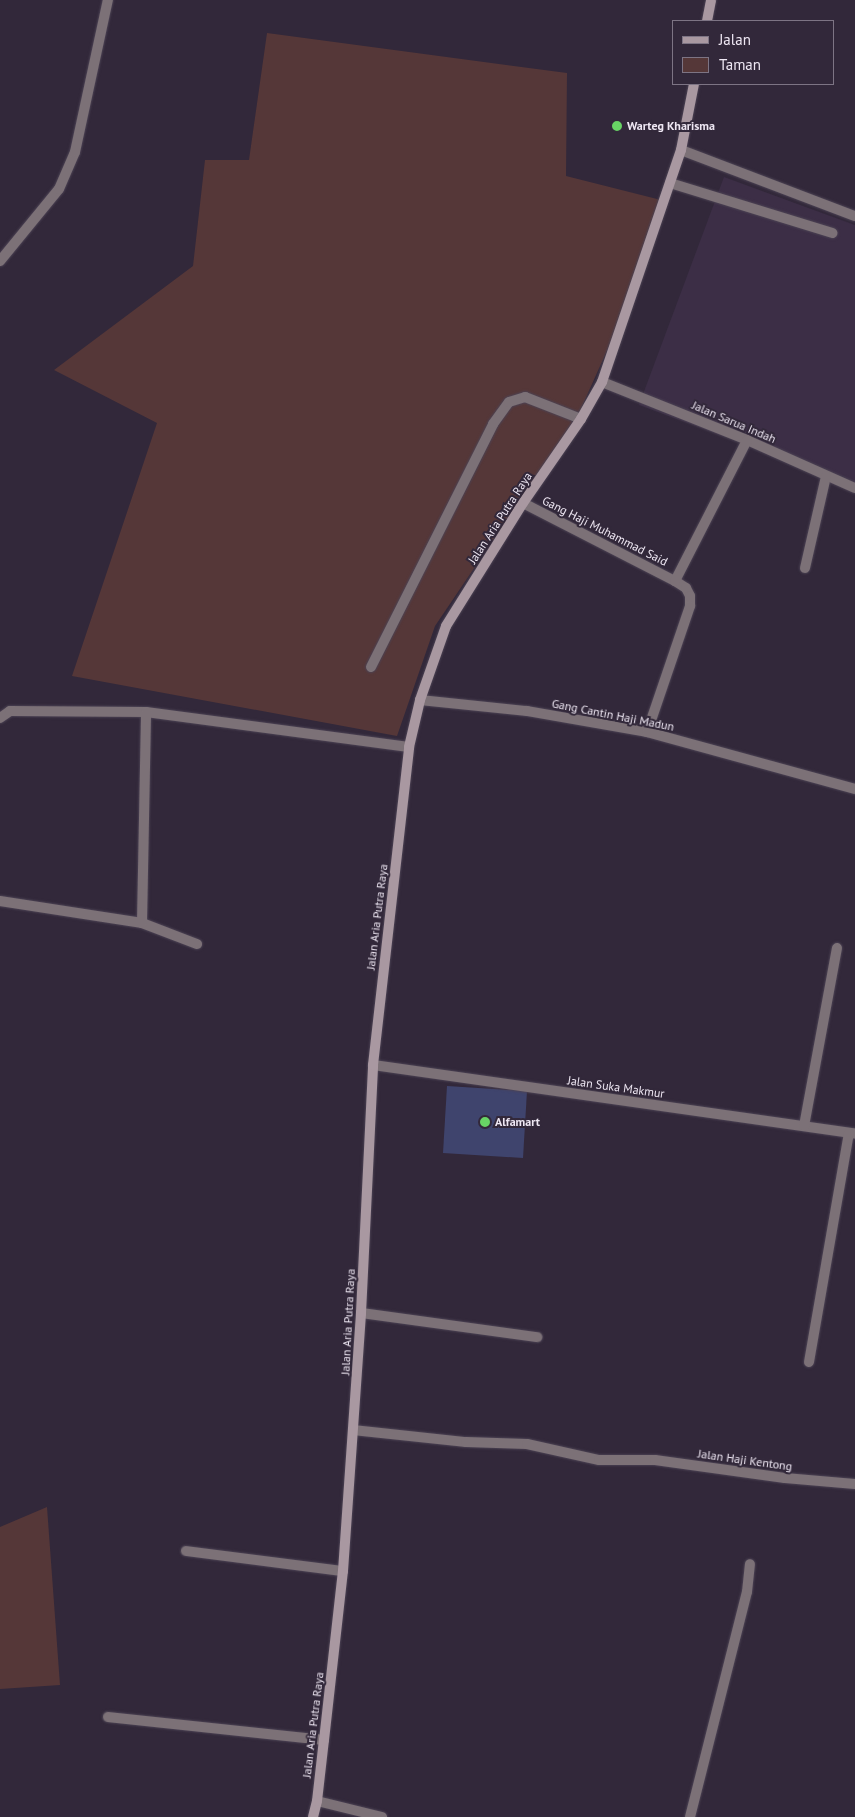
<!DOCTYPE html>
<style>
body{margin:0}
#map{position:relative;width:855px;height:1817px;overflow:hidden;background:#32283a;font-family:"PT Sans",sans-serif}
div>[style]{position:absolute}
.built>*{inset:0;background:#3c2e46}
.green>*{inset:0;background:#553738}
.building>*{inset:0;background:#3f446d}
.roads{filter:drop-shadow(0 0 1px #4c4354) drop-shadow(0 0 1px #4c4354)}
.service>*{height:10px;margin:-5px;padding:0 5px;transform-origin:5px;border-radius:5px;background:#7c7177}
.minor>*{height:10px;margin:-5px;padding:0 5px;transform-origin:5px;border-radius:5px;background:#7c7177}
.secondary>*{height:10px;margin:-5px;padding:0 5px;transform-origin:5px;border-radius:5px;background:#a998a1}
.dots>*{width:14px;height:14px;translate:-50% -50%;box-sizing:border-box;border:2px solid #32283a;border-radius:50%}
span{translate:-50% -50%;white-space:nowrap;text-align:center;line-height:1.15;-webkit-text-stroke:4px #32283a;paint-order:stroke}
.poi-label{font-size:12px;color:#eee7f3;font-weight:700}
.left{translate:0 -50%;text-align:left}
.street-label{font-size:12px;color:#eee7f3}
.legend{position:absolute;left:672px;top:20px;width:162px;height:65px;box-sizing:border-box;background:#32283a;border:1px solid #7d7484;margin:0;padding:6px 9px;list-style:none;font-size:15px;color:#eee7f3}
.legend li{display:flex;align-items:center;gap:10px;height:25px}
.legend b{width:25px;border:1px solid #7d7484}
</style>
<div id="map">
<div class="built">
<i style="clip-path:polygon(724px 177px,855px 225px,855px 485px,639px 405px)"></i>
</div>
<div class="green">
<i style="clip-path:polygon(267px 33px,567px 73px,566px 176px,661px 200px,614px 335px,579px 413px,435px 626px,397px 736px,72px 676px,157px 423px,54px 370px,193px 266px,205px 160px,249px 160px)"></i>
<i style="clip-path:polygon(47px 1507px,60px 1685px,0 1689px,0 1527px)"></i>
</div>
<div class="building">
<i style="clip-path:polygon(447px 1086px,527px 1091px,523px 1158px,443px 1153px)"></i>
</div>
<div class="roads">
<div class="service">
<i style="left:670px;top:183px;width:170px;rotate:17.1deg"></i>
<i style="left:371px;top:667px;width:272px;rotate:-63.3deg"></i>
<i style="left:493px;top:424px;width:27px;rotate:-54deg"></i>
<i style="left:509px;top:402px;width:17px;rotate:-17deg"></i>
<i style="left:525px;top:397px;width:60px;rotate:21.4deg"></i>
<i style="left:186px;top:1551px;width:158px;rotate:7.3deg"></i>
</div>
<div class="minor">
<i style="left:681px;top:150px;width:186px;rotate:20.8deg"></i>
<i style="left:0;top:261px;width:93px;rotate:-50.7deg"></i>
<i style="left:59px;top:189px;width:40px;rotate:-66.6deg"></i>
<i style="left:75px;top:152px;width:156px;rotate:-77.8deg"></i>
<i style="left:602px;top:382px;width:156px;rotate:21.8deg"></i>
<i style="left:747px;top:440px;width:118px;rotate:24deg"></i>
<i style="left:523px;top:503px;width:171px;rotate:27.2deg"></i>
<i style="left:675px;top:581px;width:13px;rotate:32deg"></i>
<i style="left:686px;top:588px;width:9px;rotate:63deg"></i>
<i style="left:690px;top:596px;width:10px;rotate:90deg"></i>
<i style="left:690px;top:606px;width:133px;rotate:108.8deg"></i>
<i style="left:805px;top:568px;width:94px;rotate:-77.1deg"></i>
<i style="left:675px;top:581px;width:158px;rotate:-62.9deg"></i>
<i style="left:420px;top:700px;width:108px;rotate:5.9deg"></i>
<i style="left:527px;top:711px;width:122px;rotate:9.9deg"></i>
<i style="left:647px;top:732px;width:216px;rotate:15.3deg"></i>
<i style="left:0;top:718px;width:12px;rotate:-35deg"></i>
<i style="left:10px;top:711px;width:136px;rotate:0.4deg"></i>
<i style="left:146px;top:712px;width:265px;rotate:7.6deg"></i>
<i style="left:0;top:901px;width:144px;rotate:8.8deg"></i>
<i style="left:142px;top:923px;width:59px;rotate:20.9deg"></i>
<i style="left:142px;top:923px;width:211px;rotate:-88.9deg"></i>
<i style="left:373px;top:1065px;width:487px;rotate:8.1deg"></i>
<i style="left:804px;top:1126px;width:181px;rotate:-79.5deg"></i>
<i style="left:361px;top:1313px;width:178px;rotate:7.8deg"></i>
<i style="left:809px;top:1362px;width:232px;rotate:-80.1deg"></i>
<i style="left:353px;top:1430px;width:114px;rotate:6.1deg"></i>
<i style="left:466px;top:1442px;width:61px;rotate:1.9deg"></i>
<i style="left:527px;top:1444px;width:74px;rotate:12.5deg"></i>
<i style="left:599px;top:1460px;width:56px"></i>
<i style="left:655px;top:1460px;width:131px;rotate:7.9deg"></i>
<i style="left:785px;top:1478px;width:70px;rotate:4.9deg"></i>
<i style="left:108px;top:1717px;width:217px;rotate:6.1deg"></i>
<i style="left:317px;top:1801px;width:67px;rotate:13.8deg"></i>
<i style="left:690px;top:1817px;width:232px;rotate:-75.8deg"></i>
<i style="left:747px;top:1592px;width:28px;rotate:-84deg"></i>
</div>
<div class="secondary">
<i style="left:707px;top:21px;width:21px;rotate:-79deg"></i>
<i style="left:313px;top:1817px;width:16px;rotate:-76deg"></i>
<i style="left:317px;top:1801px;width:61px;rotate:-83.5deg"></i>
<i style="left:324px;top:1740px;width:170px;rotate:-83.6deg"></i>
<i style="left:343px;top:1571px;width:259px;rotate:-86deg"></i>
<i style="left:361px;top:1313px;width:248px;rotate:-87.2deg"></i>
<i style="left:373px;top:1065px;width:320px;rotate:-83.5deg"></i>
<i style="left:409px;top:747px;width:48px;rotate:-76.8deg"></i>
<i style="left:420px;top:700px;width:78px;rotate:-70.6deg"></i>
<i style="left:446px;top:626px;width:145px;rotate:-58deg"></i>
<i style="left:523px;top:503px;width:102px;rotate:-55.4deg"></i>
<i style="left:581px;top:419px;width:43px;rotate:-60.4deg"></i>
<i style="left:602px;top:382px;width:245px;rotate:-71.2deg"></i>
<i style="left:681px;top:150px;width:67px;rotate:-78.9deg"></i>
</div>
</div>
<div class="dots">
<i style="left:617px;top:126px;background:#68d465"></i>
<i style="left:485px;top:1122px;background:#68d465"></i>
</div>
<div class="poi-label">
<span class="left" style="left:627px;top:126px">Warteg Kharisma</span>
<span class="left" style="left:495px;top:1122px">Alfamart</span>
</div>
<div class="street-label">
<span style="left:734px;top:422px;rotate:23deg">Jalan Sarua Indah</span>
<span style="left:500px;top:518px;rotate:-57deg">Jalan Aria Putra Raya</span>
<span style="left:605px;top:531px;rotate:27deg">Gang Haji Muhammad Said</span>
<span style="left:613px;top:715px;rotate:11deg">Gang Cantin Haji Madun</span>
<span style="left:377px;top:917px;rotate:-83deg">Jalan Aria Putra Raya</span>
<span style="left:616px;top:1087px;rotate:8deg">Jalan Suka Makmur</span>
<span style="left:348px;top:1322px;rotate:-87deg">Jalan Aria Putra Raya</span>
<span style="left:745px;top:1460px;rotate:8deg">Jalan Haji Kentong</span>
<span style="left:313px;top:1725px;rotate:-83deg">Jalan Aria Putra Raya</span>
</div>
<ul class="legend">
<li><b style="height:6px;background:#a998a1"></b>Jalan</li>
<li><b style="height:14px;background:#553738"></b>Taman</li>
</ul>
</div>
